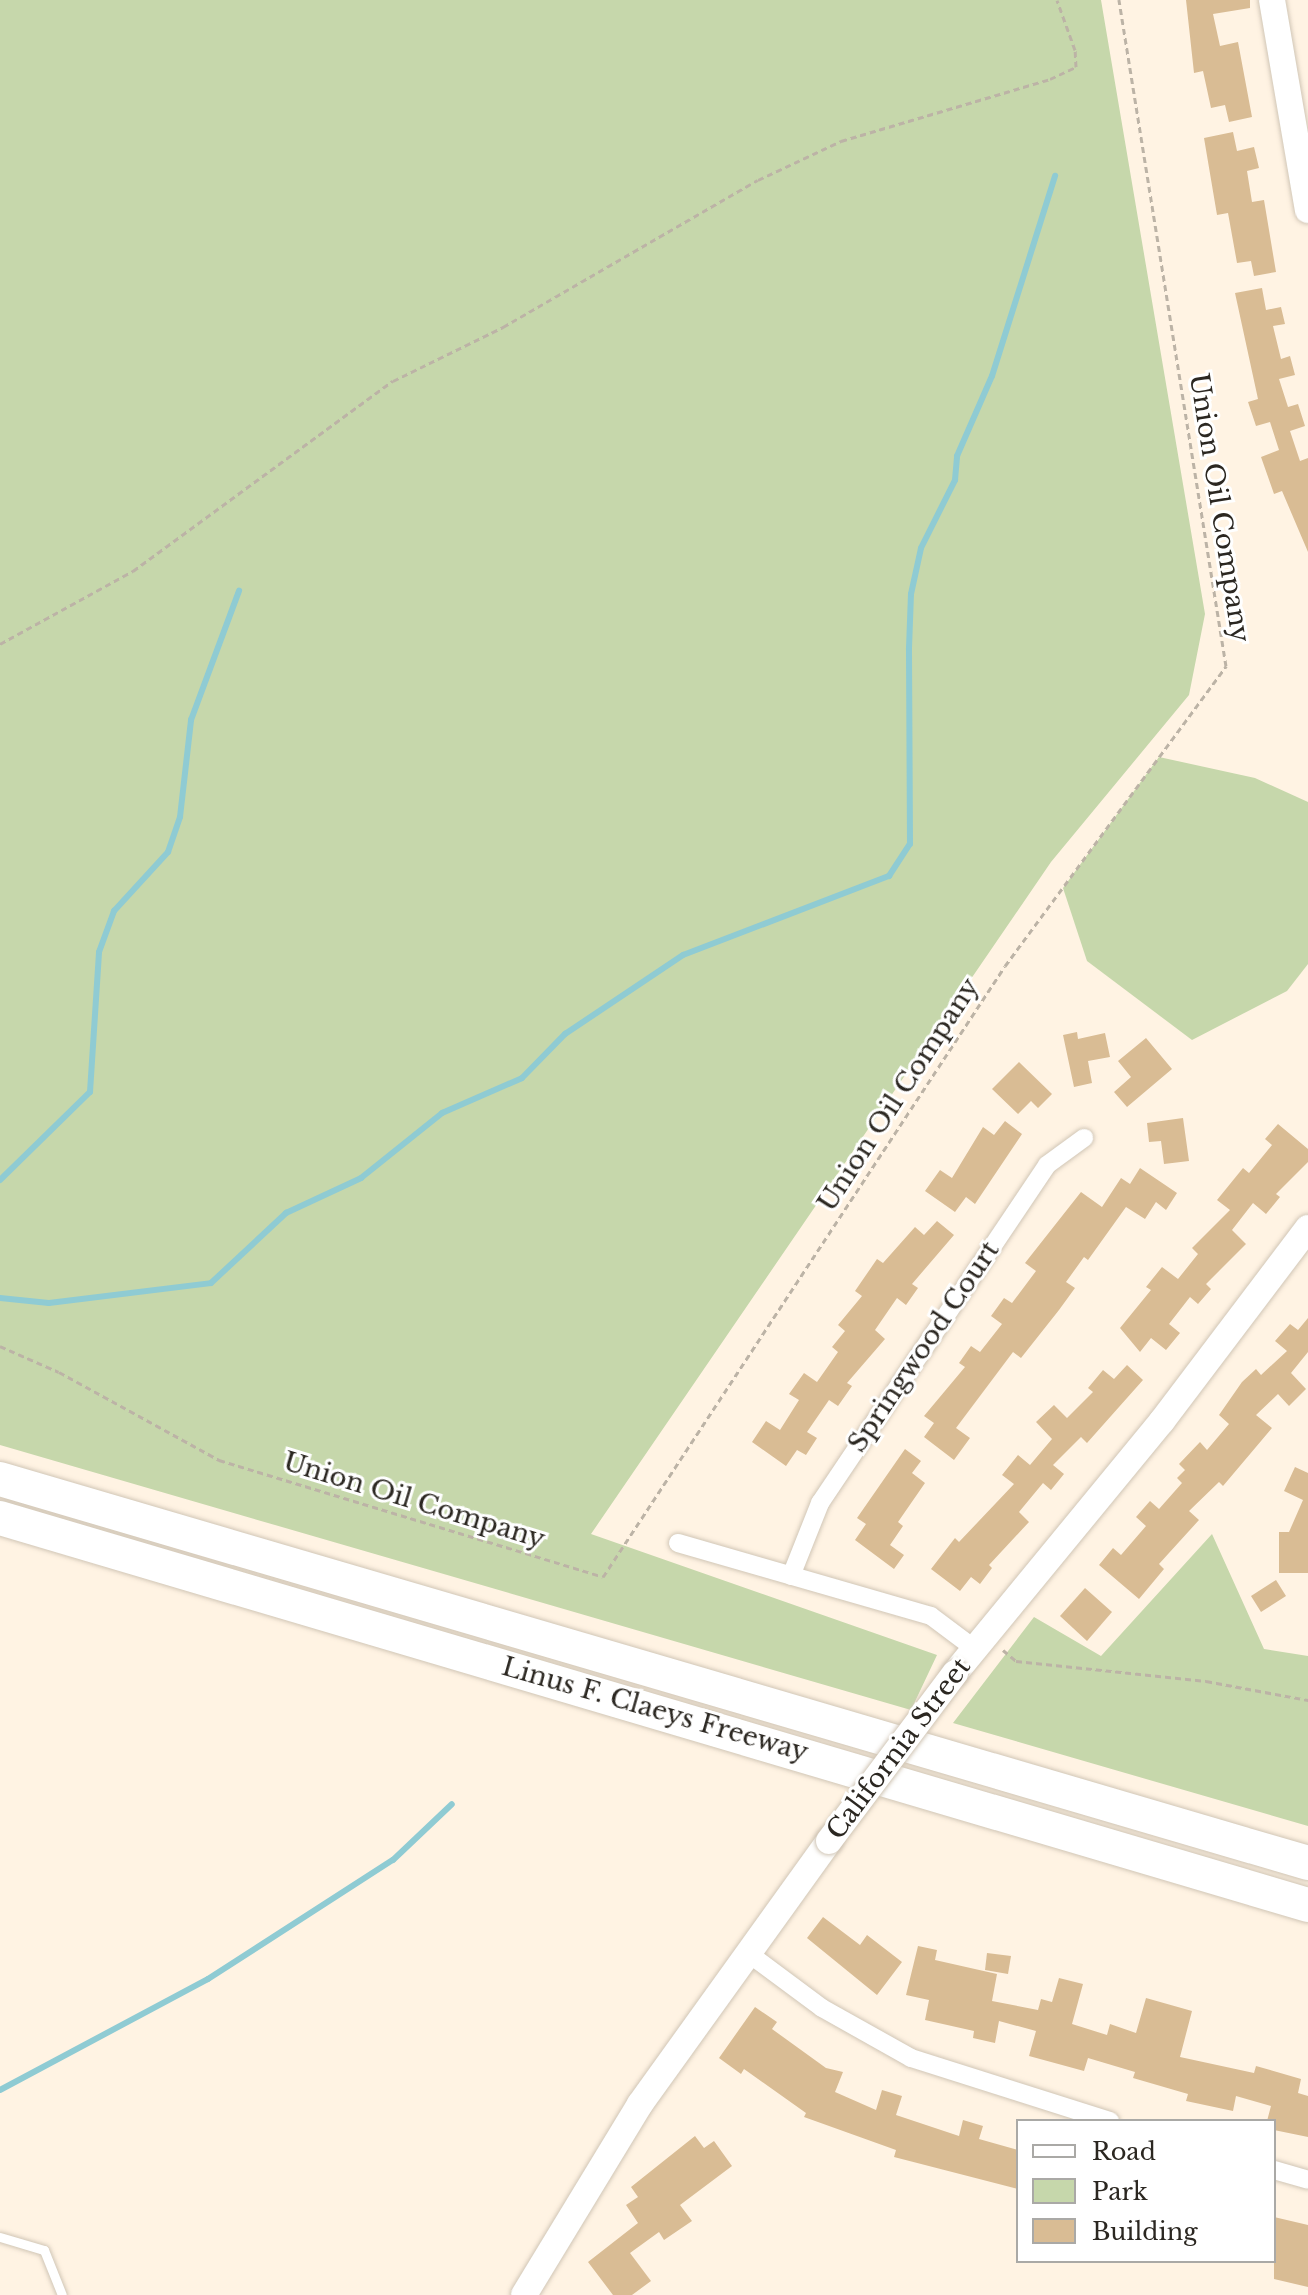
<!DOCTYPE html>
<style>
body{margin:0}
#map{position:relative;width:1308px;height:2295px;overflow:hidden;background:#fff3e3;font-family:"Libre Baskerville",serif}
div>[style]{position:absolute}
.green>*{inset:0;background:#c6d7ab}
.stream>*{height:6px;margin:-3px;padding:0 3px;transform-origin:3px;border-radius:3px;background:#8fcbd3}
.building>*{inset:0;background:#d9bc94}
.path>*{height:3px;margin-top:-1.5px;transform-origin:0;background:repeating-linear-gradient(90deg,#bcb3a6 0 6px,transparent 0 10px)}
.roads{filter:drop-shadow(0 0 2px #d1c6b6) drop-shadow(0 0 2px #d1c6b6)}
.lane>*{height:9px;margin:-4.5px;padding:0 4.5px;transform-origin:4.5px;border-radius:4.5px;background:#fff}
.street>*{height:18px;margin:-9px;padding:0 9px;transform-origin:9px;border-radius:9px;background:#fff}
.secondary>*{height:26px;margin:-13px;padding:0 13px;transform-origin:13px;border-radius:13px;background:#fff}
.highway>*{height:34px;margin:-17px;padding:0 17px;transform-origin:17px;border-radius:17px;background:#fff}
.bridges{filter:drop-shadow(0 0 2px #d1c6b6) drop-shadow(0 0 2px #d1c6b6)}
.secondary-bridge>*{height:26px;margin:-13px;padding:0 13px;transform-origin:13px;border-radius:13px;background:#fff}
span{translate:-50% -50%;white-space:nowrap;text-align:center;line-height:1.15;-webkit-text-stroke:6px #fff;paint-order:stroke}
.street-label{font-size:26px;color:#2b2721}
.legend{position:absolute;left:1016px;top:2119px;width:260px;height:144px;box-sizing:border-box;background:#fff;border:2px solid #aaa9a6;margin:0;padding:10px 14px;list-style:none;font-size:24px;color:#2b2721}
.legend li{display:flex;align-items:center;gap:16px;height:40px}
.legend b{width:40px;border:2px solid #aaa9a6}
</style>
<div id="map">
<div class="green">
<i style="clip-path:polygon(0 0,1101px 0,1205px 614px,1189px 695px,1051px 862px,591px 1534px,937px 1655px,911px 1710px,0 1445px)"></i>
<i style="clip-path:polygon(1159px 757px,1255px 778px,1308px 802px,1308px 964px,1287px 991px,1192px 1040px,1087px 961px,1063px 888px)"></i>
<i style="clip-path:polygon(1212px 1534px,1264px 1649px,1308px 1656px,1308px 1826px,953px 1723px,1034px 1617px,1101px 1656px)"></i>
</div>
<div class="stream">
<i style="left:0;top:1180px;width:126px;rotate:-44.4deg"></i>
<i style="left:90px;top:1092px;width:140px;rotate:-86.3deg"></i>
<i style="left:99px;top:952px;width:44px;rotate:-69.9deg"></i>
<i style="left:114px;top:911px;width:80px;rotate:-47.5deg"></i>
<i style="left:168px;top:852px;width:37px;rotate:-71deg"></i>
<i style="left:180px;top:817px;width:98px;rotate:-83.5deg"></i>
<i style="left:191px;top:720px;width:138px;rotate:-69.6deg"></i>
<i style="left:0;top:1298px;width:49px;rotate:5.8deg"></i>
<i style="left:49px;top:1303px;width:163px;rotate:-7deg"></i>
<i style="left:211px;top:1283px;width:103px;rotate:-43deg"></i>
<i style="left:286px;top:1213px;width:83px;rotate:-25deg"></i>
<i style="left:361px;top:1178px;width:104px;rotate:-38.7deg"></i>
<i style="left:442px;top:1113px;width:87px;rotate:-23.6deg"></i>
<i style="left:522px;top:1078px;width:62px;rotate:-45.7deg"></i>
<i style="left:565px;top:1034px;width:142px;rotate:-33.8deg"></i>
<i style="left:683px;top:955px;width:221px;rotate:-21deg"></i>
<i style="left:889px;top:876px;width:38px;rotate:-57deg"></i>
<i style="left:910px;top:844px;width:196px;rotate:-90.3deg"></i>
<i style="left:909px;top:648px;width:54px;rotate:-87.9deg"></i>
<i style="left:911px;top:594px;width:47px;rotate:-77.7deg"></i>
<i style="left:921px;top:548px;width:76px;rotate:-63.4deg"></i>
<i style="left:955px;top:480px;width:24px;rotate:-85deg"></i>
<i style="left:957px;top:456px;width:87px;rotate:-66.4deg"></i>
<i style="left:992px;top:376px;width:210px;rotate:-72.5deg"></i>
<i style="left:0;top:2090px;width:236px;rotate:-28.1deg"></i>
<i style="left:208px;top:1979px;width:220px;rotate:-32.8deg"></i>
<i style="left:393px;top:1860px;width:81px;rotate:-43.5deg"></i>
</div>
<div class="building">
<i style="clip-path:polygon(1186px 0,1250px 0,1250px 8px,1213px 14px,1220px 46px,1238px 42px,1252px 117px,1229px 122px,1225px 105px,1211px 108px,1203px 71px,1194px 73px)"></i>
<i style="clip-path:polygon(1233px 132px,1237px 151px,1254px 147px,1259px 168px,1247px 171px,1252px 202px,1264px 200px,1276px 272px,1254px 276px,1251px 261px,1237px 263px,1228px 213px,1217px 215px,1204px 138px)"></i>
<i style="clip-path:polygon(1262px 288px,1266px 310px,1281px 307px,1285px 324px,1273px 326px,1281px 359px,1290px 356px,1295px 375px,1279px 379px,1288px 407px,1298px 404px,1305px 426px,1290px 431px,1300px 461px,1308px 458px,1308px 552px,1282px 491px,1274px 494px,1261px 457px,1279px 450px,1270px 422px,1256px 426px,1248px 402px,1258px 399px,1235px 293px)"></i>
<i style="clip-path:polygon(1077px 1032px,1078px 1039px,1105px 1033px,1110px 1057px,1088px 1061px,1092px 1083px,1074px 1087px,1063px 1035px)"></i>
<i style="clip-path:polygon(1146px 1038px,1172px 1069px,1127px 1107px,1114px 1092px,1131px 1077px,1118px 1061px)"></i>
<i style="clip-path:polygon(1019px 1062px,1052px 1094px,1038px 1108px,1031px 1101px,1018px 1114px,992px 1089px)"></i>
<i style="clip-path:polygon(1183px 1118px,1189px 1161px,1164px 1164px,1161px 1141px,1149px 1142px,1147px 1123px)"></i>
<i style="clip-path:polygon(1005px 1121px,1022px 1134px,975px 1204px,966px 1197px,955px 1212px,925px 1191px,940px 1170px,952px 1178px,983px 1127px,994px 1135px)"></i>
<i style="clip-path:polygon(1278px 1124px,1308px 1149px,1308px 1162px,1276px 1194px,1280px 1197px,1266px 1214px,1253px 1203px,1232px 1230px,1246px 1244px,1206px 1284px,1211px 1289px,1198px 1304px,1190px 1297px,1169px 1324px,1180px 1333px,1166px 1350px,1151px 1338px,1140px 1352px,1120px 1328px,1151px 1290px,1146px 1287px,1162px 1267px,1178px 1279px,1198px 1254px,1192px 1248px,1230px 1210px,1217px 1200px,1243px 1168px,1249px 1173px,1272px 1145px,1265px 1139px)"></i>
<i style="clip-path:polygon(1140px 1168px,1177px 1193px,1166px 1210px,1156px 1202px,1145px 1219px,1126px 1207px,1088px 1260px,1084px 1257px,1066px 1282px,1075px 1288px,1059px 1310px,1021px 1358px,1013px 1352px,956px 1428px,970px 1438px,954px 1460px,924px 1437px,934px 1423px,924px 1416px,965px 1367px,959px 1363px,971px 1346px,980px 1352px,1002px 1324px,991px 1316px,1004px 1298px,1012px 1303px,1036px 1271px,1025px 1263px,1081px 1192px,1102px 1207px,1121px 1178px,1130px 1184px)"></i>
<i style="clip-path:polygon(937px 1221px,954px 1235px,912px 1284px,918px 1288px,906px 1305px,897px 1298px,875px 1330px,885px 1339px,847px 1383px,852px 1386px,838px 1406px,829px 1400px,807px 1432px,817px 1438px,806px 1455px,797px 1450px,786px 1466px,752px 1442px,766px 1421px,780px 1430px,799px 1400px,789px 1394px,804px 1373px,817px 1382px,838px 1352px,832px 1347px,845px 1331px,838px 1325px,862px 1296px,855px 1291px,877px 1259px,883px 1263px,915px 1227px,924px 1235px)"></i>
<i style="clip-path:polygon(1308px 1318px,1308px 1352px,1291px 1373px,1306px 1389px,1289px 1406px,1278px 1394px,1256px 1415px,1272px 1428px,1223px 1486px,1219px 1482px,1189px 1511px,1199px 1520px,1159px 1564px,1164px 1569px,1139px 1599px,1099px 1565px,1113px 1548px,1121px 1555px,1146px 1526px,1136px 1517px,1150px 1501px,1159px 1509px,1182px 1483px,1177px 1478px,1185px 1470px,1179px 1464px,1200px 1442px,1207px 1450px,1229px 1424px,1219px 1415px,1242px 1382px,1256px 1369px,1261px 1375px,1287px 1351px,1275px 1341px,1290px 1324px,1298px 1330px)"></i>
<i style="clip-path:polygon(1127px 1365px,1143px 1380px,1087px 1443px,1081px 1437px,1053px 1465px,1064px 1474px,1051px 1490px,1043px 1483px,1019px 1512px,1029px 1522px,989px 1565px,992px 1568px,980px 1584px,971px 1577px,960px 1591px,931px 1569px,955px 1538px,959px 1542px,1014px 1484px,1002px 1475px,1018px 1455px,1030px 1465px,1052px 1439px,1036px 1422px,1054px 1405px,1067px 1418px,1093px 1392px,1088px 1388px,1103px 1370px,1114px 1379px)"></i>
<i style="clip-path:polygon(905px 1449px,921px 1461px,912px 1473px,925px 1483px,898px 1522px,903px 1526px,890px 1545px,904px 1555px,894px 1569px,855px 1540px,866px 1524px,857px 1518px)"></i>
<i style="clip-path:polygon(1295px 1467px,1308px 1473px,1308px 1573px,1279px 1573px,1279px 1532px,1289px 1532px,1303px 1500px,1284px 1491px)"></i>
<i style="clip-path:polygon(1276px 1580px,1286px 1596px,1261px 1612px,1251px 1596px)"></i>
<i style="clip-path:polygon(1085px 1588px,1112px 1612px,1087px 1641px,1060px 1616px)"></i>
<i style="clip-path:polygon(823px 1917px,860px 1945px,867px 1935px,902px 1962px,877px 1995px,807px 1938px)"></i>
<i style="clip-path:polygon(918px 1946px,937px 1950px,935px 1960px,997px 1974px,992px 2001px,1038px 2010px,1041px 1999px,1052px 2002px,1059px 1978px,1083px 1984px,1072px 2024px,1107px 2035px,1110px 2024px,1136px 2033px,1146px 1998px,1192px 2011px,1180px 2057px,1254px 2073px,1256px 2066px,1301px 2079px,1298px 2093px,1308px 2096px,1308px 2137px,1274px 2130px,1274px 2121px,1267px 2121px,1271px 2106px,1236px 2096px,1233px 2111px,1186px 2101px,1188px 2094px,1133px 2078px,1135px 2072px,1088px 2058px,1084px 2071px,1029px 2056px,1036px 2031px,999px 2021px,995px 2043px,973px 2038px,974px 2031px,925px 2020px,929px 2000px,906px 1995px)"></i>
<i style="clip-path:polygon(987px 1953px,1011px 1956px,1008px 1974px,985px 1970px)"></i>
<i style="clip-path:polygon(755px 2007px,777px 2022px,772px 2029px,826px 2068px,843px 2072px,835px 2092px,876px 2110px,882px 2090px,902px 2096px,896px 2115px,959px 2136px,963px 2120px,983px 2126px,979px 2139px,1018px 2150px,1018px 2189px,894px 2157px,896px 2150px,804px 2117px,806px 2113px,744px 2069px,741px 2074px,719px 2058px)"></i>
<i style="clip-path:polygon(695px 2136px,704px 2148px,714px 2141px,732px 2166px,680px 2205px,692px 2221px,664px 2240px,659px 2232px,630px 2253px,651px 2281px,632px 2295px,613px 2295px,588px 2262px,638px 2223px,626px 2205px,638px 2197px,631px 2187px)"></i>
<i style="clip-path:polygon(1274px 2217px,1308px 2225px,1308px 2287px,1274px 2279px)"></i>
</div>
<div class="path">
<i style="left:0;top:644px;width:152px;rotate:-28.8deg"></i>
<i style="left:133px;top:571px;width:322px;rotate:-36.2deg"></i>
<i style="left:393px;top:381px;width:123px;rotate:-26.1deg"></i>
<i style="left:503px;top:327px;width:294px;rotate:-30deg"></i>
<i style="left:758px;top:180px;width:92px;rotate:-25.2deg"></i>
<i style="left:841px;top:141px;width:218px;rotate:-16.5deg"></i>
<i style="left:1050px;top:79px;width:29px;rotate:-25deg"></i>
<i style="left:1076px;top:67px;width:17px;rotate:-93deg"></i>
<i style="left:1075px;top:50px;width:53px;rotate:-109.8deg"></i>
<i style="left:0;top:1346px;width:64px;rotate:23.8deg"></i>
<i style="left:59px;top:1372px;width:183px;rotate:28.8deg"></i>
<i style="left:219px;top:1460px;width:401px;rotate:16.9deg"></i>
<i style="left:603px;top:1577px;width:731px;rotate:-56.66deg"></i>
<i style="left:1005px;top:966px;width:373px;rotate:-53.6deg"></i>
<i style="left:1226px;top:666px;width:675px;rotate:-99.13deg"></i>
<i style="left:1003px;top:1650px;width:17px;rotate:40deg"></i>
<i style="left:1016px;top:1661px;width:191px;rotate:6deg"></i>
<i style="left:1206px;top:1681px;width:104px;rotate:10.6deg"></i>
</div>
<div class="roads">
<div class="lane">
<i style="left:0;top:2237px;width:46px;rotate:16.5deg"></i>
<i style="left:44px;top:2250px;width:48px;rotate:68.2deg"></i>
</div>
<div class="street">
<i style="left:678px;top:1543px;width:263px;rotate:16.1deg"></i>
<i style="left:931px;top:1616px;width:55px;rotate:36.9deg"></i>
<i style="left:791px;top:1576px;width:79px;rotate:-68.3deg"></i>
<i style="left:820px;top:1503px;width:407px;rotate:-56.1deg"></i>
<i style="left:1047px;top:1165px;width:46px;rotate:-36.1deg"></i>
<i style="left:748px;top:1953px;width:92px;rotate:36.6deg"></i>
<i style="left:822px;top:2008px;width:102px;rotate:29.3deg"></i>
<i style="left:911px;top:2058px;width:209px;rotate:17.6deg"></i>
<i style="left:1274px;top:2170px;width:35px;rotate:16deg"></i>
</div>
<div class="secondary">
<i style="left:1272px;top:0;width:213px;rotate:80.3deg"></i>
<i style="left:955px;top:1673px;width:326px;rotate:-50.6deg"></i>
<i style="left:1162px;top:1421px;width:242px;rotate:-52.9deg"></i>
<i style="left:524px;top:2295px;width:223px;rotate:-58.7deg"></i>
<i style="left:640px;top:2104px;width:324px;rotate:-54.3deg"></i>
</div>
<div class="highway">
<i style="left:0;top:1479px;width:1363px;rotate:16.36deg"></i>
<i style="left:0;top:1518px;width:1364px;rotate:16.48deg"></i>
</div>
</div>
<div class="bridges">
<div class="secondary-bridge">
<i style="left:829px;top:1841px;width:210px;rotate:-53.1deg"></i>
</div>
</div>
<div class="street-label">
<span style="left:1219px;top:508px;rotate:81deg">Union Oil Company</span>
<span style="left:899px;top:1095px;rotate:-57deg">Union Oil Company</span>
<span style="left:924px;top:1347px;rotate:-56deg">Springwood Court</span>
<span style="left:414px;top:1501px;rotate:17deg">Union Oil Company</span>
<span style="left:655px;top:1710px;rotate:16deg">Linus F. Claeys Freeway</span>
<span style="left:899px;top:1749px;rotate:-53deg">California Street</span>
</div>
<ul class="legend">
<li><b style="height:10px;background:#fff"></b>Road</li>
<li><b style="height:22px;background:#c6d7ab"></b>Park</li>
<li><b style="height:22px;background:#d9bc94"></b>Building</li>
</ul>
</div>
